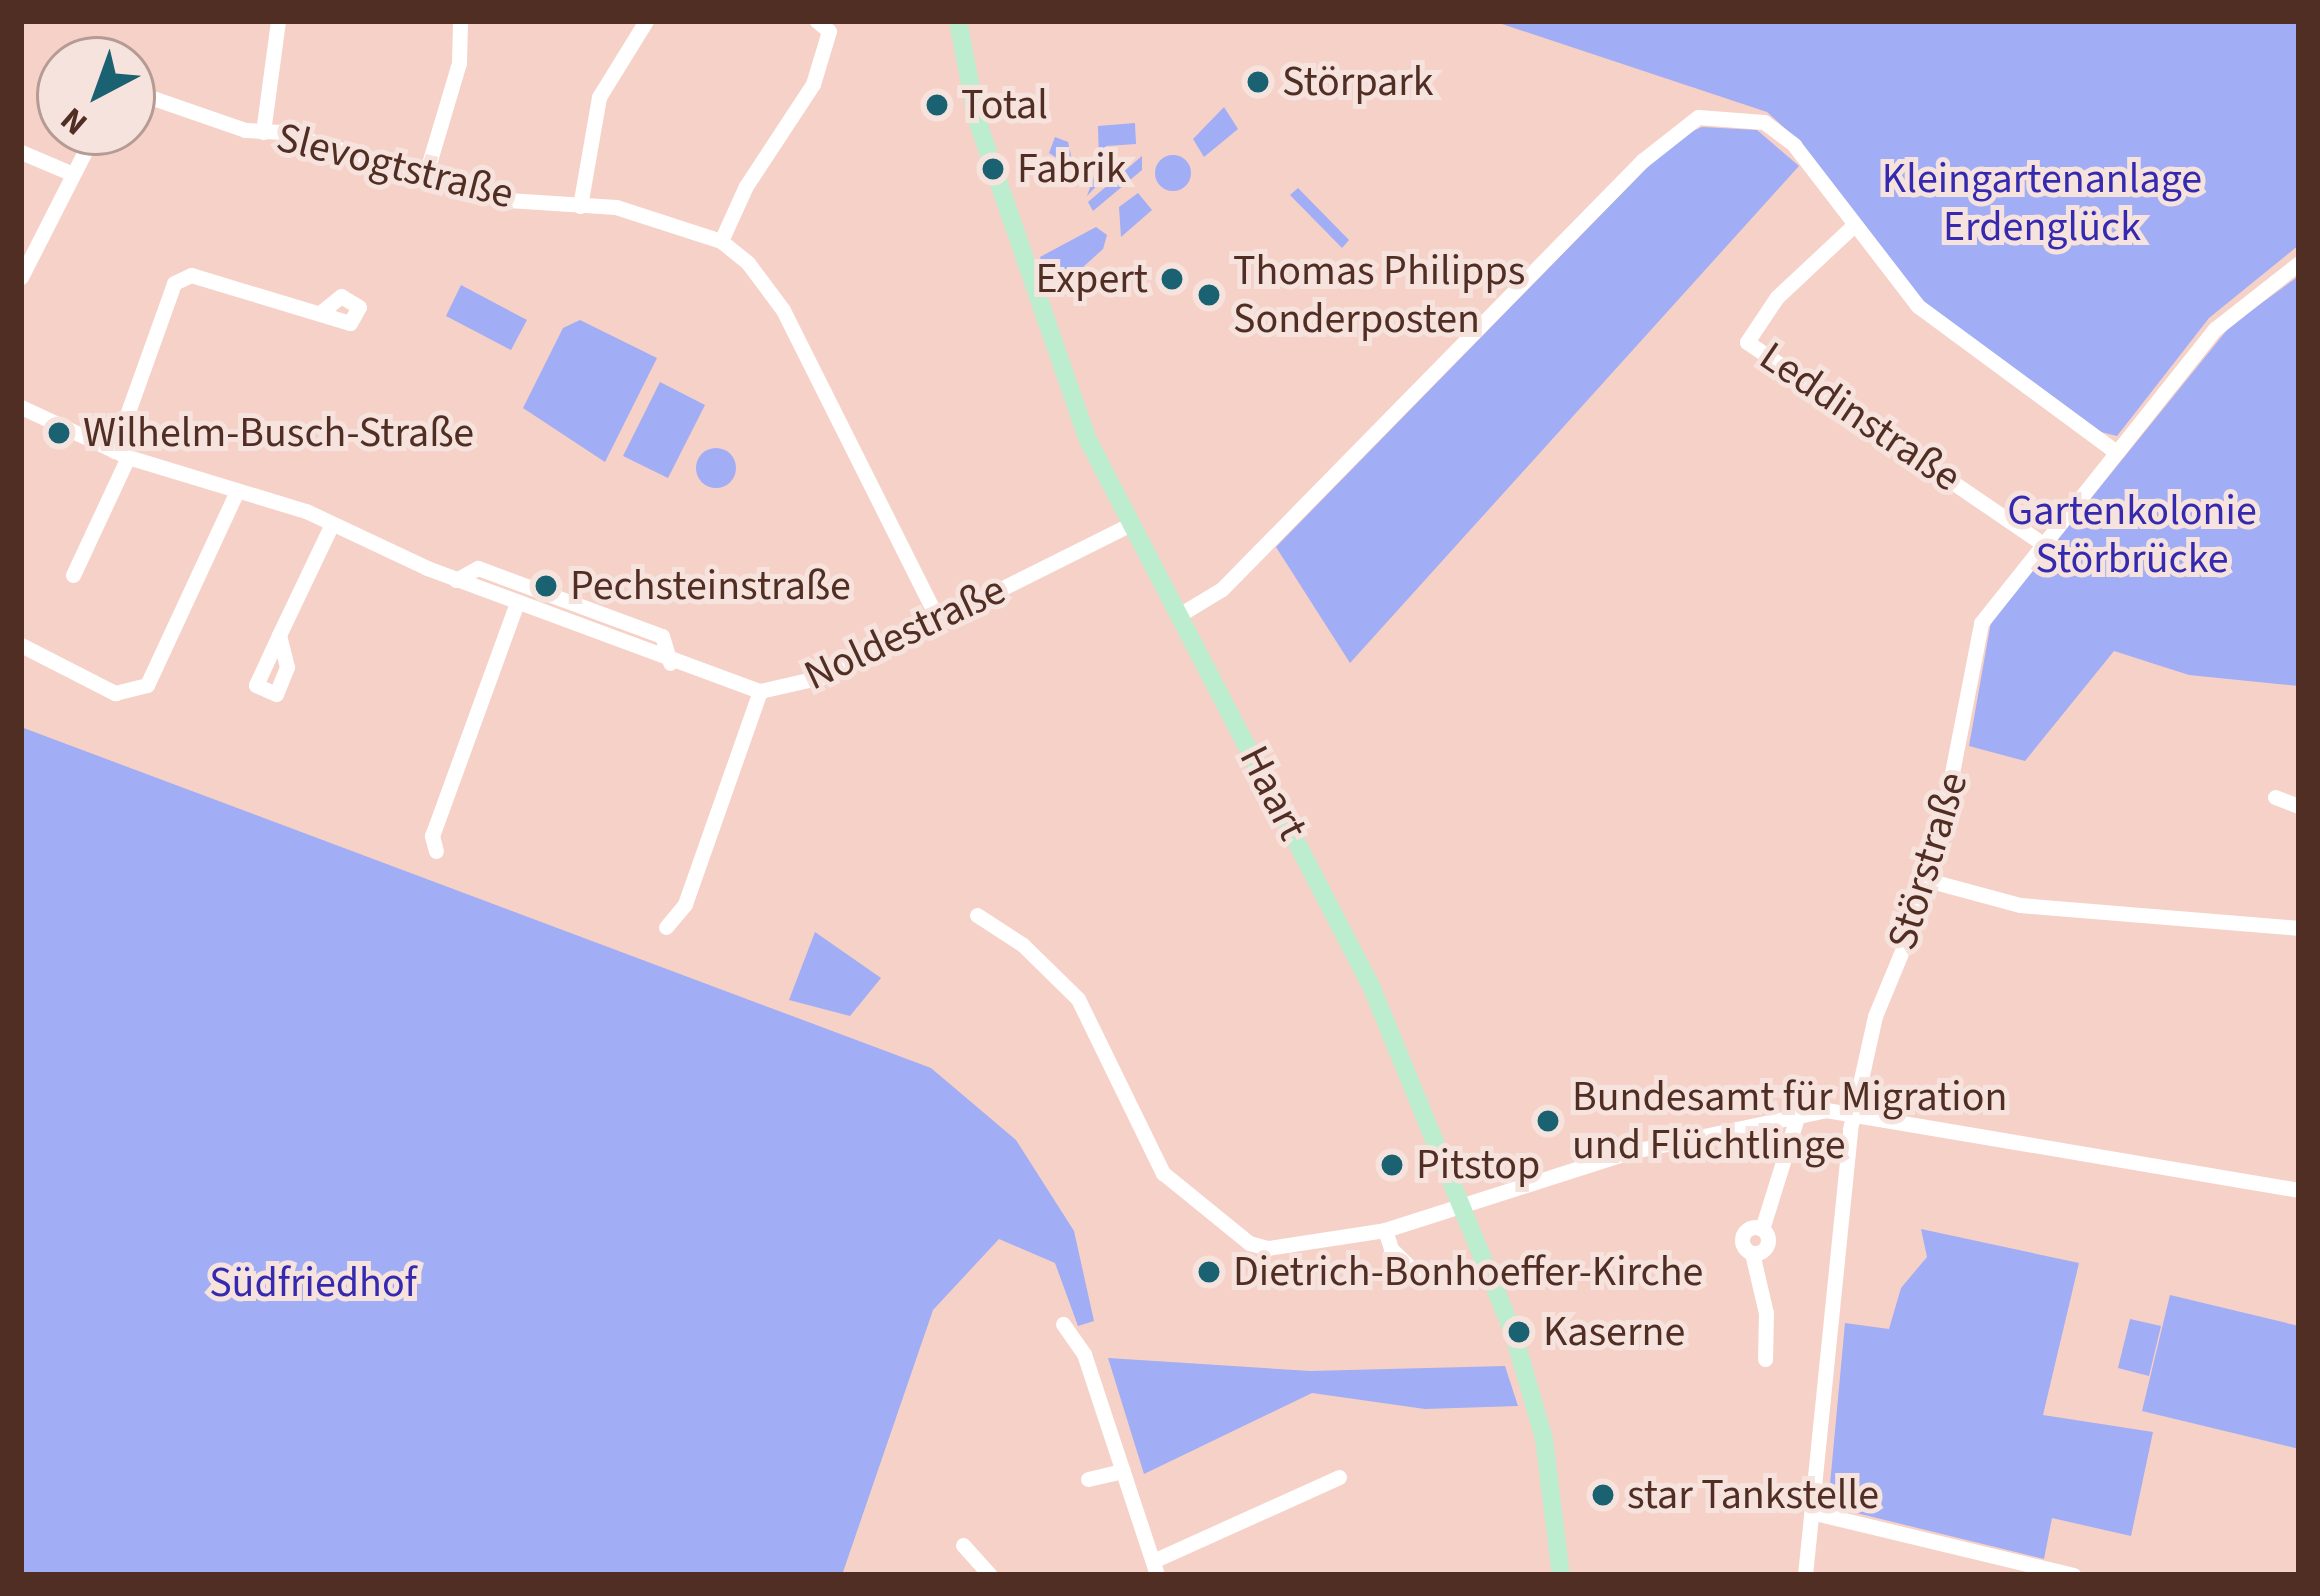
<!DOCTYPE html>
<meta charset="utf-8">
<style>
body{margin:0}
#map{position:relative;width:2320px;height:1596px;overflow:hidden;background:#f6d1c7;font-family:"Source Sans 3",sans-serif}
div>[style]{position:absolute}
.green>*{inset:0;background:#a1adf4}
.round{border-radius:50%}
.minor>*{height:15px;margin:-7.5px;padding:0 7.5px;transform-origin:7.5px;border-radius:7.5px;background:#fff}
.minor>.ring{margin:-7.5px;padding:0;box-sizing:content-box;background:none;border:15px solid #fff;border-radius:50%}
.major>*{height:18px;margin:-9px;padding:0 9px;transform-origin:9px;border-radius:9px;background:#bbedce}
.dots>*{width:33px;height:33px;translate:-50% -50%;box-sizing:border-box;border:6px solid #f6e3dd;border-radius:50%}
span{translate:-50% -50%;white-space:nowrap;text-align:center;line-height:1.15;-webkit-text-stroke:10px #f6e3dd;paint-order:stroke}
.poi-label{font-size:42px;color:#512e24}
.left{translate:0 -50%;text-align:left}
.right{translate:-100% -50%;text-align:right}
.street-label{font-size:42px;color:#512e24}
.park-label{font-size:42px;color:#352aaf}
.frame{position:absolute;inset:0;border:24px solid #512e24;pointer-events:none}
.north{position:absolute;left:36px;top:36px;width:120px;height:120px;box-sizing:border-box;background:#f6e3dd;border:3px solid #b49b93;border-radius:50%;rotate:221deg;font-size:33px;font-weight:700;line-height:48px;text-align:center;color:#512e24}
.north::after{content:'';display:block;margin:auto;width:42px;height:54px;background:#1a6171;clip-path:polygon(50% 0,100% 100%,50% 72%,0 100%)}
</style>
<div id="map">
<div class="green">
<i style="clip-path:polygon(1493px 21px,2299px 21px,2299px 245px,2209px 318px,2117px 436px,2101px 432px,1919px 300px,1799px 141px,1767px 112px)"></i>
<i style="clip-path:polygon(1224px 107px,1238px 129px,1204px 157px,1193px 139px)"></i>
<i style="clip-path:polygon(1135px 123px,1136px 144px,1106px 146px,1107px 175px,1087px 196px,1099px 162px,1098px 126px)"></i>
<i style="clip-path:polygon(1702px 127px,1757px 130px,1799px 166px,1350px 663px,1276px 547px,1675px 139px)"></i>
<i style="clip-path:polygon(1055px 137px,1068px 142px,1074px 169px,1049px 153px)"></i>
<i class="round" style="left:1155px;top:155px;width:36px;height:36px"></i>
<i style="clip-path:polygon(1142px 156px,1142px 170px,1093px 211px,1088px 202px)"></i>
<i style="clip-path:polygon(1298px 188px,1349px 240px,1342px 248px,1290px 195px)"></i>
<i style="clip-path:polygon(1138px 193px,1152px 210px,1121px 237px,1119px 207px)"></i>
<i style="clip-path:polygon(1096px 227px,1107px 235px,1103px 249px,1051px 296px,1040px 257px)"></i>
<i style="clip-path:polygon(2299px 276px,2299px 686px,2189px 675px,2114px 651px,2025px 761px,1969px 746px,1991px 622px,2231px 325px)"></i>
<i style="clip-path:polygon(461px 285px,527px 320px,511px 350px,446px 316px)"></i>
<i style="clip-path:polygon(580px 320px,657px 358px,605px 462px,523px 408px,563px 328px)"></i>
<i style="clip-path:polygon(660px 382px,705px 405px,668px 478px,623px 456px)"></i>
<i class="round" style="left:696px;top:448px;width:40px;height:40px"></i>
<i style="clip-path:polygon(21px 727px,931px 1068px,1016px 1140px,1074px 1231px,1094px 1321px,1078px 1326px,1055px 1263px,999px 1239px,933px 1310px,842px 1575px,21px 1575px)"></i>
<i style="clip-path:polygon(815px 932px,881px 978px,850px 1016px,789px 1000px)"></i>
<i style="clip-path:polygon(1921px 1229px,2079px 1263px,2043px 1415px,2153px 1432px,2131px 1536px,2052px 1518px,2044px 1559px,1828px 1506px,1845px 1323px,1889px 1329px,1901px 1288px,1927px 1257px)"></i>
<i style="clip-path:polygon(2170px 1295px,2299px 1326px,2299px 1449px,2142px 1411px)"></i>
<i style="clip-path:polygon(2130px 1319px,2161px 1326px,2149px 1376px,2118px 1368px)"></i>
<i style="clip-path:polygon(1108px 1358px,1310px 1371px,1505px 1366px,1518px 1406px,1425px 1409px,1312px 1393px,1144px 1474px)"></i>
</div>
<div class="minor">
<i style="left:132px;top:99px;width:15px;rotate:-11deg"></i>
<i style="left:147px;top:96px;width:104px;rotate:19.1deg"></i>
<i style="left:245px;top:130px;width:37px;rotate:3deg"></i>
<i style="left:282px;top:132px;width:235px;rotate:16.8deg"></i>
<i style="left:507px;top:200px;width:109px;rotate:3.7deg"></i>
<i style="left:616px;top:207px;width:110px;rotate:17.9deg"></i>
<i style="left:721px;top:241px;width:35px;rotate:39deg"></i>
<i style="left:748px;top:263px;width:59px;rotate:53.3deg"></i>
<i style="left:783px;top:310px;width:347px;rotate:63.4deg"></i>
<i style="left:263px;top:132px;width:112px;rotate:-82.3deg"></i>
<i style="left:21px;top:152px;width:56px;rotate:22.9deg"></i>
<i style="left:425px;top:177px;width:119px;rotate:-73.4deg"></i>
<i style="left:459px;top:63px;width:42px;rotate:-88.6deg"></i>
<i style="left:580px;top:206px;width:111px;rotate:-80.1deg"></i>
<i style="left:599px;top:97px;width:89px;rotate:-58.3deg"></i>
<i style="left:1854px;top:225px;width:105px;rotate:136.9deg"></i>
<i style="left:1777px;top:297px;width:54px;rotate:123.7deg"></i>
<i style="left:1747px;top:342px;width:357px;rotate:34.3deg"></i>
<i style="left:721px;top:241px;width:60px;rotate:-65.6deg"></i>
<i style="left:746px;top:186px;width:122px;rotate:-56.7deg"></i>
<i style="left:813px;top:84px;width:55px;rotate:-73.2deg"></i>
<i style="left:829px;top:31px;width:16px;rotate:-140deg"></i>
<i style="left:21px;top:277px;width:163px;rotate:-63deg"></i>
<i style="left:21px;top:407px;width:118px;rotate:25deg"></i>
<i style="left:128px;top:457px;width:186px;rotate:16.9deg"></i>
<i style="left:306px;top:511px;width:134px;rotate:25.2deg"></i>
<i style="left:427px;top:568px;width:355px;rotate:20.3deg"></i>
<i style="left:760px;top:691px;width:68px;rotate:-12.8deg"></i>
<i style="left:826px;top:676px;width:341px;rotate:-26.5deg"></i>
<i style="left:114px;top:451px;width:178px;rotate:-70.3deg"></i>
<i style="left:174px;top:283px;width:19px;rotate:-25deg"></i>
<i style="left:191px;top:275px;width:166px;rotate:16.8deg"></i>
<i style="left:350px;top:323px;width:18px;rotate:-61deg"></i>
<i style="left:359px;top:307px;width:21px;rotate:-149deg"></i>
<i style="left:341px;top:296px;width:26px;rotate:141deg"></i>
<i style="left:73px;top:575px;width:130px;rotate:-65deg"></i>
<i style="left:456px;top:580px;width:25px;rotate:-29deg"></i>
<i style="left:478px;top:568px;width:196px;rotate:20.3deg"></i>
<i style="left:662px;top:636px;width:28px;rotate:73deg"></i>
<i style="left:1179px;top:615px;width:50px;rotate:-31.2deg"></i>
<i style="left:1222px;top:589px;width:600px;rotate:-45.54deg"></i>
<i style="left:1642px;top:161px;width:71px;rotate:-38.2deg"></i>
<i style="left:1698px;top:117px;width:66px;rotate:4.3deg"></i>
<i style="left:1764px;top:122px;width:38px;rotate:37deg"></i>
<i style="left:1794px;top:145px;width:203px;rotate:52.4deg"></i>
<i style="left:1918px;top:306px;width:245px;rotate:36.4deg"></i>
<i style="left:279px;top:635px;width:33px;rotate:76deg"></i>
<i style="left:287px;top:667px;width:29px;rotate:112deg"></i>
<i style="left:276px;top:694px;width:22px;rotate:-156deg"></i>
<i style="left:256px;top:685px;width:55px;rotate:-65.3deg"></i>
<i style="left:279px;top:635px;width:123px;rotate:-64.5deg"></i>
<i style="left:21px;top:645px;width:106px;rotate:27.1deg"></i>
<i style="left:115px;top:693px;width:33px;rotate:-14deg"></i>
<i style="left:147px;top:685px;width:209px;rotate:-65.1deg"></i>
<i style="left:2275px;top:797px;width:26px;rotate:21deg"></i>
<i style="left:436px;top:851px;width:16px;rotate:-105deg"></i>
<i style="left:432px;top:836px;width:248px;rotate:-70deg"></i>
<i style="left:1931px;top:881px;width:92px;rotate:15.1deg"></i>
<i style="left:2020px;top:905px;width:280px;rotate:4.7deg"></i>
<i style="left:977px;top:915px;width:55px;rotate:33.1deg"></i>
<i style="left:1023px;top:945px;width:77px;rotate:44.5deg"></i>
<i style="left:1078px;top:999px;width:194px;rotate:64deg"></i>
<i style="left:1163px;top:1173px;width:111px;rotate:39.1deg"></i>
<i style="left:1249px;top:1243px;width:20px;rotate:15deg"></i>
<i style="left:1268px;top:1248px;width:118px;rotate:-8.7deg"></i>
<i style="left:1385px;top:1230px;width:256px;rotate:-17.7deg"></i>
<i style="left:1629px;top:1152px;width:201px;rotate:-12deg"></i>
<i style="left:1826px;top:1110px;width:480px;rotate:9.6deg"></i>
<i style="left:666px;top:927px;width:30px;rotate:-50deg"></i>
<i style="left:685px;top:904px;width:226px;rotate:-70.6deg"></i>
<i class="ring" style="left:1742px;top:1227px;width:11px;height:11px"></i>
<i style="left:1762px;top:1229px;width:121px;rotate:-72.6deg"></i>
<i style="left:1385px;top:1230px;width:20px;rotate:72deg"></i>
<i style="left:1391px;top:1249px;width:33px;rotate:44deg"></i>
<i style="left:1752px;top:1253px;width:62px;rotate:76.9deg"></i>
<i style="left:1766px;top:1313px;width:46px;rotate:91.2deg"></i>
<i style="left:1063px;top:1324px;width:37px;rotate:55deg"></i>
<i style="left:1084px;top:1354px;width:233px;rotate:71.7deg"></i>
<i style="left:1088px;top:1479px;width:36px;rotate:-13deg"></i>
<i style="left:1815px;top:1513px;width:266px;rotate:13.5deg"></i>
<i style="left:963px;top:1545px;width:40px;rotate:48deg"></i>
<i style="left:1153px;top:1561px;width:204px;rotate:-24.3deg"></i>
<i style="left:1805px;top:1575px;width:448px;rotate:-84.2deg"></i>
<i style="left:1850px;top:1129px;width:116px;rotate:-77.5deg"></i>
<i style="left:1875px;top:1016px;width:146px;rotate:-67.5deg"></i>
<i style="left:1931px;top:881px;width:263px;rotate:-79deg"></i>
<i style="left:1981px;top:623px;width:376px;rotate:-51.5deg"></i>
<i style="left:2215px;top:329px;width:107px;rotate:-38.2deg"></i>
</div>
<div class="major">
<i style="left:958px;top:21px;width:101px;rotate:79.1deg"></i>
<i style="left:977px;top:120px;width:339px;rotate:70.9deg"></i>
<i style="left:1088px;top:440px;width:615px;rotate:62.6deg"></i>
<i style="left:1371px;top:986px;width:377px;rotate:67.7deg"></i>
<i style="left:1514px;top:1335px;width:108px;rotate:73.9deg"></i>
<i style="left:1544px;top:1439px;width:137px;rotate:82.9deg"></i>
</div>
<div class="dots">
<i style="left:1258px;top:82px;background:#1a6171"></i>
<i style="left:937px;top:105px;background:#1a6171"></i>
<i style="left:993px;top:169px;background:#1a6171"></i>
<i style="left:1172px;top:279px;background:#1a6171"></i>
<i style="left:1209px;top:295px;background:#1a6171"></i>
<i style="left:59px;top:433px;background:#1a6171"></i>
<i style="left:546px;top:586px;background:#1a6171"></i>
<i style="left:1548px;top:1121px;background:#1a6171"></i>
<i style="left:1392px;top:1165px;background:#1a6171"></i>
<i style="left:1209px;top:1272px;background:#1a6171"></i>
<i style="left:1519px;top:1332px;background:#1a6171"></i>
<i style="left:1603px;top:1495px;background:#1a6171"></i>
</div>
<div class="poi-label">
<span class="left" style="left:1282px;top:82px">Störpark</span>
<span class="left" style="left:961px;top:105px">Total</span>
<span class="left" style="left:1017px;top:169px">Fabrik</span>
<span class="left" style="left:1233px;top:295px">Thomas Philipps<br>Sonderposten</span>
<span class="right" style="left:1148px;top:279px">Expert</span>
<span class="left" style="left:83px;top:433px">Wilhelm-Busch-Straße</span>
<span class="left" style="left:570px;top:586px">Pechsteinstraße</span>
<span class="left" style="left:1572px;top:1121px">Bundesamt für Migration<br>und Flüchtlinge</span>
<span class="left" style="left:1416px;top:1165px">Pitstop</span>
<span class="left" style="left:1233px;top:1272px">Dietrich-Bonhoeffer-Kirche</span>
<span class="left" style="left:1543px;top:1332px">Kaserne</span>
<span class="left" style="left:1627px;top:1495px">star Tankstelle</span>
</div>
<div class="street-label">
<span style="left:395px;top:166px;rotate:14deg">Slevogtstraße</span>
<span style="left:1860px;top:417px;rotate:34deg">Leddinstraße</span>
<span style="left:905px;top:633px;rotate:-25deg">Noldestraße</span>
<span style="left:1273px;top:793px;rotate:63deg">Haart</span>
<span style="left:1928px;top:861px;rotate:-73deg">Störstraße</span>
</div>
<div class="park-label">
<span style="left:2042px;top:203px">Kleingartenanlage<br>Erdenglück</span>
<span style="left:2132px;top:535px">Gartenkolonie<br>Störbrücke</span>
<span style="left:313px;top:1283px">Südfriedhof</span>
</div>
<div class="frame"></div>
<div class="north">N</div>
</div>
